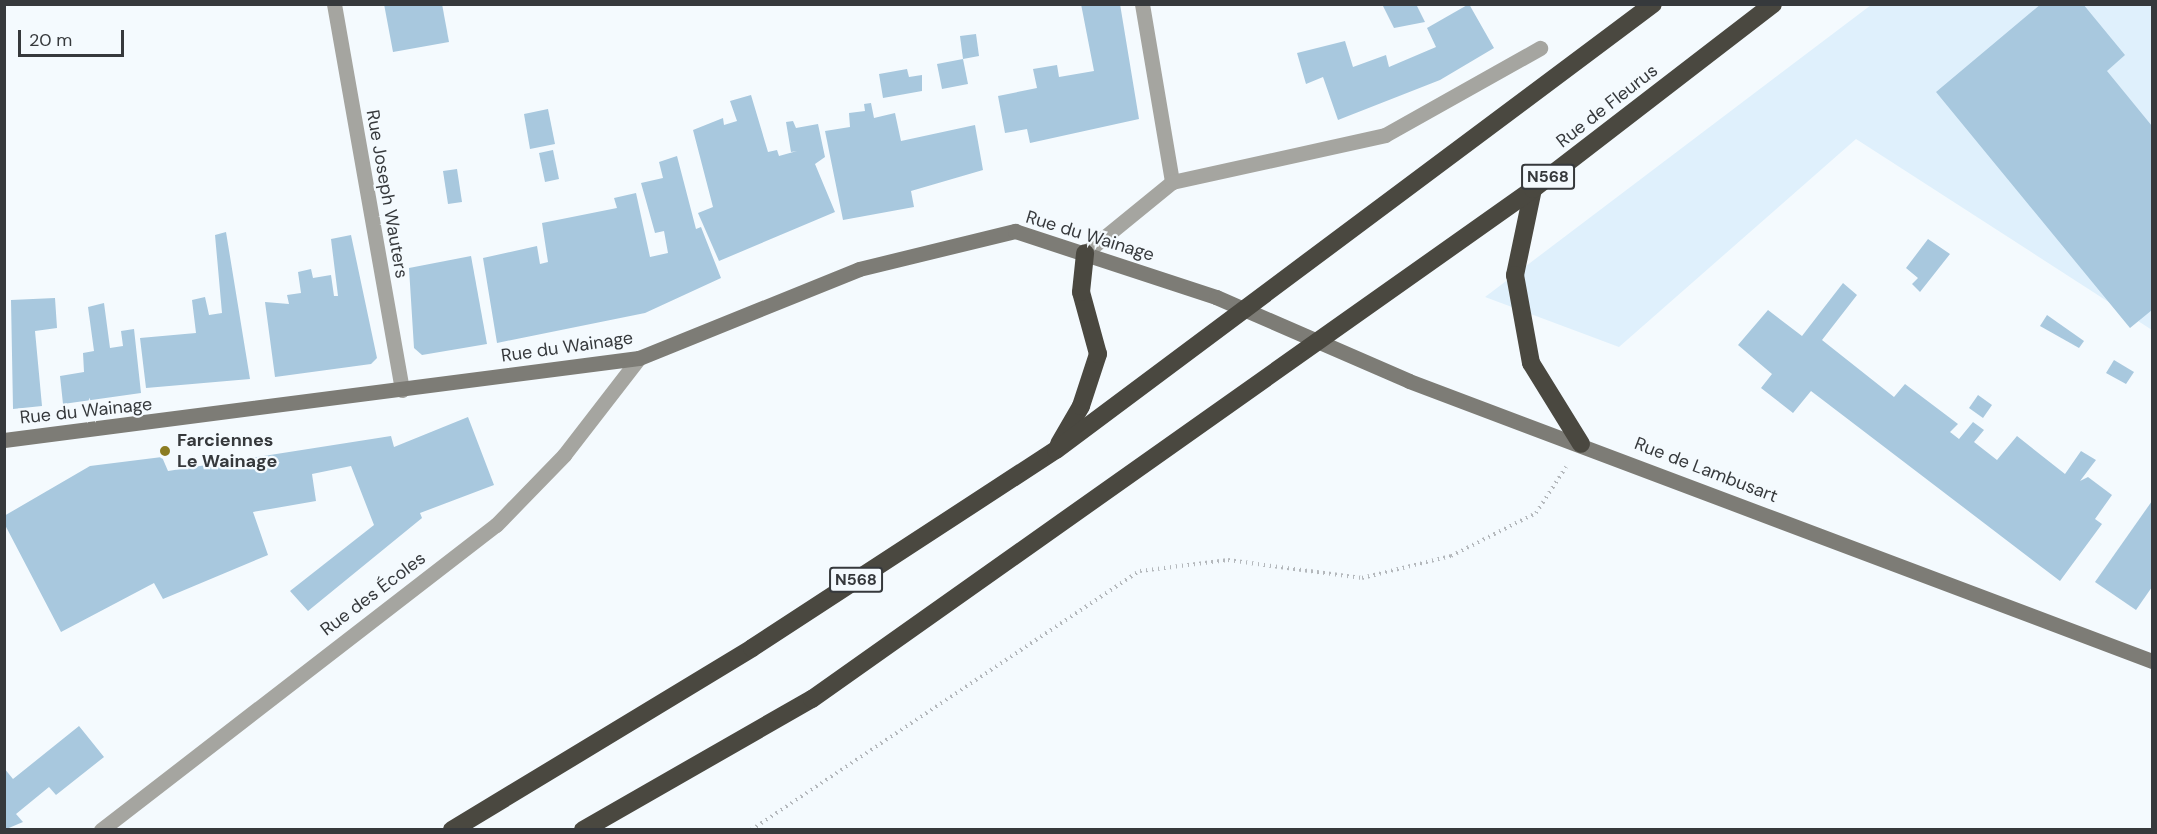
<!DOCTYPE html>
<meta charset="utf-8">
<style>
body{margin:0}
#map{position:relative;width:2157px;height:834px;overflow:hidden;background:#f4fafe;font-family:"DM Sans",sans-serif}
div>[style]{position:absolute}
.built>*{inset:0;background:#dff0fc}
.building>*{inset:0;background:#a8c8de}
.path>*{height:4px;margin-top:-2px;transform-origin:0;background:repeating-linear-gradient(90deg,#b4b8bc 0 1.5px,transparent 0 6px)}
.street>*{height:15px;margin:-7.5px;padding:0 7.5px;transform-origin:7.5px;border-radius:7.5px;background:#a5a5a0}
.secondary>*{height:15px;margin:-7.5px;padding:0 7.5px;transform-origin:7.5px;border-radius:7.5px;background:#7d7c76}
.highway>*{height:18px;margin:-9px;padding:0 9px;transform-origin:9px;border-radius:9px;background:#4a4840}
.dots>*{width:16px;height:16px;translate:-50% -50%;box-sizing:border-box;border:3px solid #f4fafe;border-radius:50%}
span{translate:-50% -50%;white-space:nowrap;text-align:center;line-height:1.15;-webkit-text-stroke:4.5px #f4fafe;paint-order:stroke}
.shield-label span{padding:2px 4px;background:#f4fafe;border:2px solid;border-radius:4px;-webkit-text-stroke-width:0}
.shield-label{font-size:16px;color:#36393c;font-weight:700}
.street-label{font-size:18px;color:#36393c}
.poi-label{font-size:18px;color:#36393c;font-weight:700}
.left{translate:0 -50%;text-align:left}
.frame{position:absolute;inset:0;border:6px solid #36393c;pointer-events:none}
.scale{position:absolute;left:18px;top:30px;width:106px;height:27px;box-sizing:border-box;border:3px solid #36393c;border-top:0;padding-left:8px;font-size:18px;line-height:21px;white-space:nowrap;color:#36393c;-webkit-text-stroke:4px #f4fafe;paint-order:stroke}
</style>
<div id="map">
<div class="built">
<i style="clip-path:polygon(1871px 5px,2152px 5px,2152px 330px,1856px 139px,1619px 347px,1485px 297px)"></i>
</div>
<div class="building">
<i style="clip-path:polygon(384px 4px,442px 4px,449px 42px,393px 52px)"></i>
<i style="clip-path:polygon(1081px 4px,1120px 4px,1139px 119px,1030px 143px,1027px 129px,1005px 133px,998px 96px,1037px 88px,1033px 69px,1057px 65px,1059px 77px,1094px 71px)"></i>
<i style="clip-path:polygon(1382px 4px,1416px 4px,1425px 22px,1394px 28px)"></i>
<i style="clip-path:polygon(1469px 4px,1494px 48px,1440px 80px,1338px 120px,1323px 77px,1306px 84px,1297px 53px,1345px 41px,1353px 67px,1386px 55px,1389px 67px,1436px 47px,1427px 28px)"></i>
<i style="clip-path:polygon(2041px 4px,2083px 4px,2125px 55px,2107px 71px,2152px 126px,2152px 310px,2130px 328px,1936px 92px)"></i>
<i style="clip-path:polygon(976px 34px,979px 56px,963px 59px,960px 36px)"></i>
<i style="clip-path:polygon(963px 59px,968px 84px,942px 89px,937px 64px)"></i>
<i style="clip-path:polygon(907px 69px,909px 77px,922px 75px,922px 91px,883px 98px,879px 74px)"></i>
<i style="clip-path:polygon(751px 95px,768px 152px,777px 150px,779px 156px,797px 151px,791px 152px,786px 122px,793px 121px,796px 128px,818px 124px,825px 157px,815px 164px,835px 212px,719px 261px,698px 213px,713px 207px,693px 130px,723px 118px,724px 125px,737px 121px,730px 101px)"></i>
<i style="clip-path:polygon(871px 103px,874px 118px,895px 113px,901px 141px,975px 125px,983px 170px,911px 191px,914px 207px,843px 220px,825px 131px,850px 127px,849px 113px,865px 111px,864px 104px)"></i>
<i style="clip-path:polygon(548px 109px,555px 144px,530px 149px,524px 114px)"></i>
<i style="clip-path:polygon(553px 150px,559px 179px,545px 182px,539px 153px)"></i>
<i style="clip-path:polygon(677px 156px,696px 229px,701px 227px,721px 278px,645px 313px,497px 343px,483px 258px,537px 246px,540px 264px,548px 262px,542px 223px,617px 208px,614px 198px,636px 193px,650px 257px,668px 253px,664px 231px,655px 233px,641px 183px,663px 178px,659px 162px)"></i>
<i style="clip-path:polygon(457px 169px,462px 202px,448px 204px,443px 171px)"></i>
<i style="clip-path:polygon(226px 232px,250px 379px,146px 388px,140px 338px,196px 333px,192px 300px,205px 297px,209px 315px,222px 313px,215px 235px)"></i>
<i style="clip-path:polygon(351px 235px,377px 358px,371px 364px,275px 377px,265px 302px,289px 304px,287px 295px,301px 293px,298px 272px,311px 269px,313px 278px,331px 275px,334px 296px,338px 296px,331px 239px)"></i>
<i style="clip-path:polygon(1928px 239px,1950px 254px,1920px 292px,1912px 284px,1918px 278px,1906px 268px)"></i>
<i style="clip-path:polygon(471px 256px,487px 344px,422px 355px,414px 348px,409px 268px)"></i>
<i style="clip-path:polygon(1843px 283px,1857px 295px,1822px 340px,1894px 397px,1905px 384px,1958px 424px,1950px 432px,1959px 439px,1973px 422px,1984px 430px,1974px 442px,1997px 460px,2017px 436px,2065px 474px,2081px 451px,2096px 460px,2080px 481px,2088px 477px,2112px 495px,2095px 519px,2102px 524px,2060px 581px,1811px 391px,1793px 413px,1761px 388px,1772px 374px,1738px 345px,1768px 310px,1802px 336px)"></i>
<i style="clip-path:polygon(55px 298px,57px 328px,35px 331px,42px 406px,13px 409px,11px 300px)"></i>
<i style="clip-path:polygon(104px 303px,110px 348px,123px 346px,121px 331px,134px 329px,141px 393px,63px 404px,60px 376px,84px 372px,83px 353px,94px 351px,88px 307px)"></i>
<i style="clip-path:polygon(2047px 315px,2084px 341px,2079px 348px,2040px 326px)"></i>
<i style="clip-path:polygon(2114px 360px,2134px 372px,2126px 384px,2106px 373px)"></i>
<i style="clip-path:polygon(1978px 395px,1992px 405px,1983px 418px,1969px 408px)"></i>
<i style="clip-path:polygon(468px 417px,494px 485px,420px 513px,422px 518px,308px 611px,290px 591px,374px 525px,351px 466px,312px 474px,316px 501px,253px 512px,268px 555px,163px 599px,154px 583px,61px 632px,4px 523px,4px 516px,90px 466px,162px 457px,168px 471px,391px 436px,394px 447px)"></i>
<i style="clip-path:polygon(2152px 501px,2152px 587px,2136px 610px,2095px 582px)"></i>
<i style="clip-path:polygon(79px 726px,104px 757px,56px 795px,49px 787px,16px 814px,23px 822px,4px 830px,4px 768px,13px 779px)"></i>
</div>
<div class="path">
<i style="left:751px;top:830px;width:467px;rotate:-33.7deg"></i>
<i style="left:1140px;top:571px;width:89px;rotate:-7.1deg"></i>
<i style="left:1228px;top:560px;width:135px;rotate:7.7deg"></i>
<i style="left:1362px;top:578px;width:92px;rotate:-13.9deg"></i>
<i style="left:1451px;top:556px;width:95px;rotate:-26.8deg"></i>
<i style="left:1536px;top:513px;width:55px;rotate:-56.9deg"></i>
</div>
<div class="street">
<i style="left:334px;top:4px;width:392px;rotate:80deg"></i>
<i style="left:1142px;top:4px;width:181px;rotate:80.4deg"></i>
<i style="left:1085px;top:253px;width:112px;rotate:-39.2deg"></i>
<i style="left:1172px;top:182px;width:218px;rotate:-12.4deg"></i>
<i style="left:1385px;top:135px;width:178px;rotate:-29.3deg"></i>
<i style="left:101px;top:830px;width:499px;rotate:-37.7deg"></i>
<i style="left:496px;top:525px;width:98px;rotate:-45.8deg"></i>
<i style="left:564px;top:455px;width:123px;rotate:-52.3deg"></i>
</div>
<div class="secondary">
<i style="left:4px;top:440px;width:640px;rotate:-7.36deg"></i>
<i style="left:639px;top:358px;width:237px;rotate:-22deg"></i>
<i style="left:859px;top:269px;width:161px;rotate:-13.7deg"></i>
<i style="left:1015px;top:231px;width:212px;rotate:18.2deg"></i>
<i style="left:1216px;top:297px;width:210px;rotate:23.5deg"></i>
<i style="left:1409px;top:381px;width:794px;rotate:20.65deg"></i>
</div>
<div class="highway">
<i style="left:1533px;top:189px;width:88px;rotate:101.8deg"></i>
<i style="left:1515px;top:275px;width:89px;rotate:79.7deg"></i>
<i style="left:1531px;top:363px;width:95px;rotate:58.3deg"></i>
<i style="left:1059px;top:444px;width:44px;rotate:-59.9deg"></i>
<i style="left:1081px;top:406px;width:55px;rotate:-71.9deg"></i>
<i style="left:1098px;top:354px;width:64px;rotate:-105.3deg"></i>
<i style="left:1081px;top:292px;width:39px;rotate:-84deg"></i>
<i style="left:452px;top:830px;width:351px;rotate:-31.2deg"></i>
<i style="left:752px;top:648px;width:363px;rotate:-33.1deg"></i>
<i style="left:1056px;top:450px;width:745px;rotate:-36.76deg"></i>
<i style="left:583px;top:830px;width:264px;rotate:-29.8deg"></i>
<i style="left:812px;top:699px;width:883px;rotate:-35.27deg"></i>
<i style="left:1533px;top:189px;width:303px;rotate:-37.6deg"></i>
</div>
<div class="dots">
<i style="left:165px;top:451px;background:#8b7c22"></i>
</div>
<div class="shield-label">
<span style="left:1548px;top:177px">N568</span>
<span style="left:856px;top:580px">N568</span>
</div>
<div class="street-label">
<span style="left:1607px;top:106px;rotate:-38deg">Rue de Fleurus</span>
<span style="left:387px;top:194px;rotate:80deg">Rue Joseph Wauters</span>
<span style="left:1090px;top:236px;rotate:17deg">Rue du Wainage</span>
<span style="left:567px;top:347px;rotate:-8deg">Rue du Wainage</span>
<span style="left:86px;top:411px;rotate:-6deg">Rue du Wainage</span>
<span style="left:1706px;top:470px;rotate:21deg">Rue de Lambusart</span>
<span style="left:373px;top:594px;rotate:-37deg">Rue des Écoles</span>
</div>
<div class="poi-label">
<span class="left" style="left:177px;top:451px">Farciennes<br>Le Wainage</span>
</div>
<div class="frame"></div>
<div class="scale">20 m</div>
</div>
